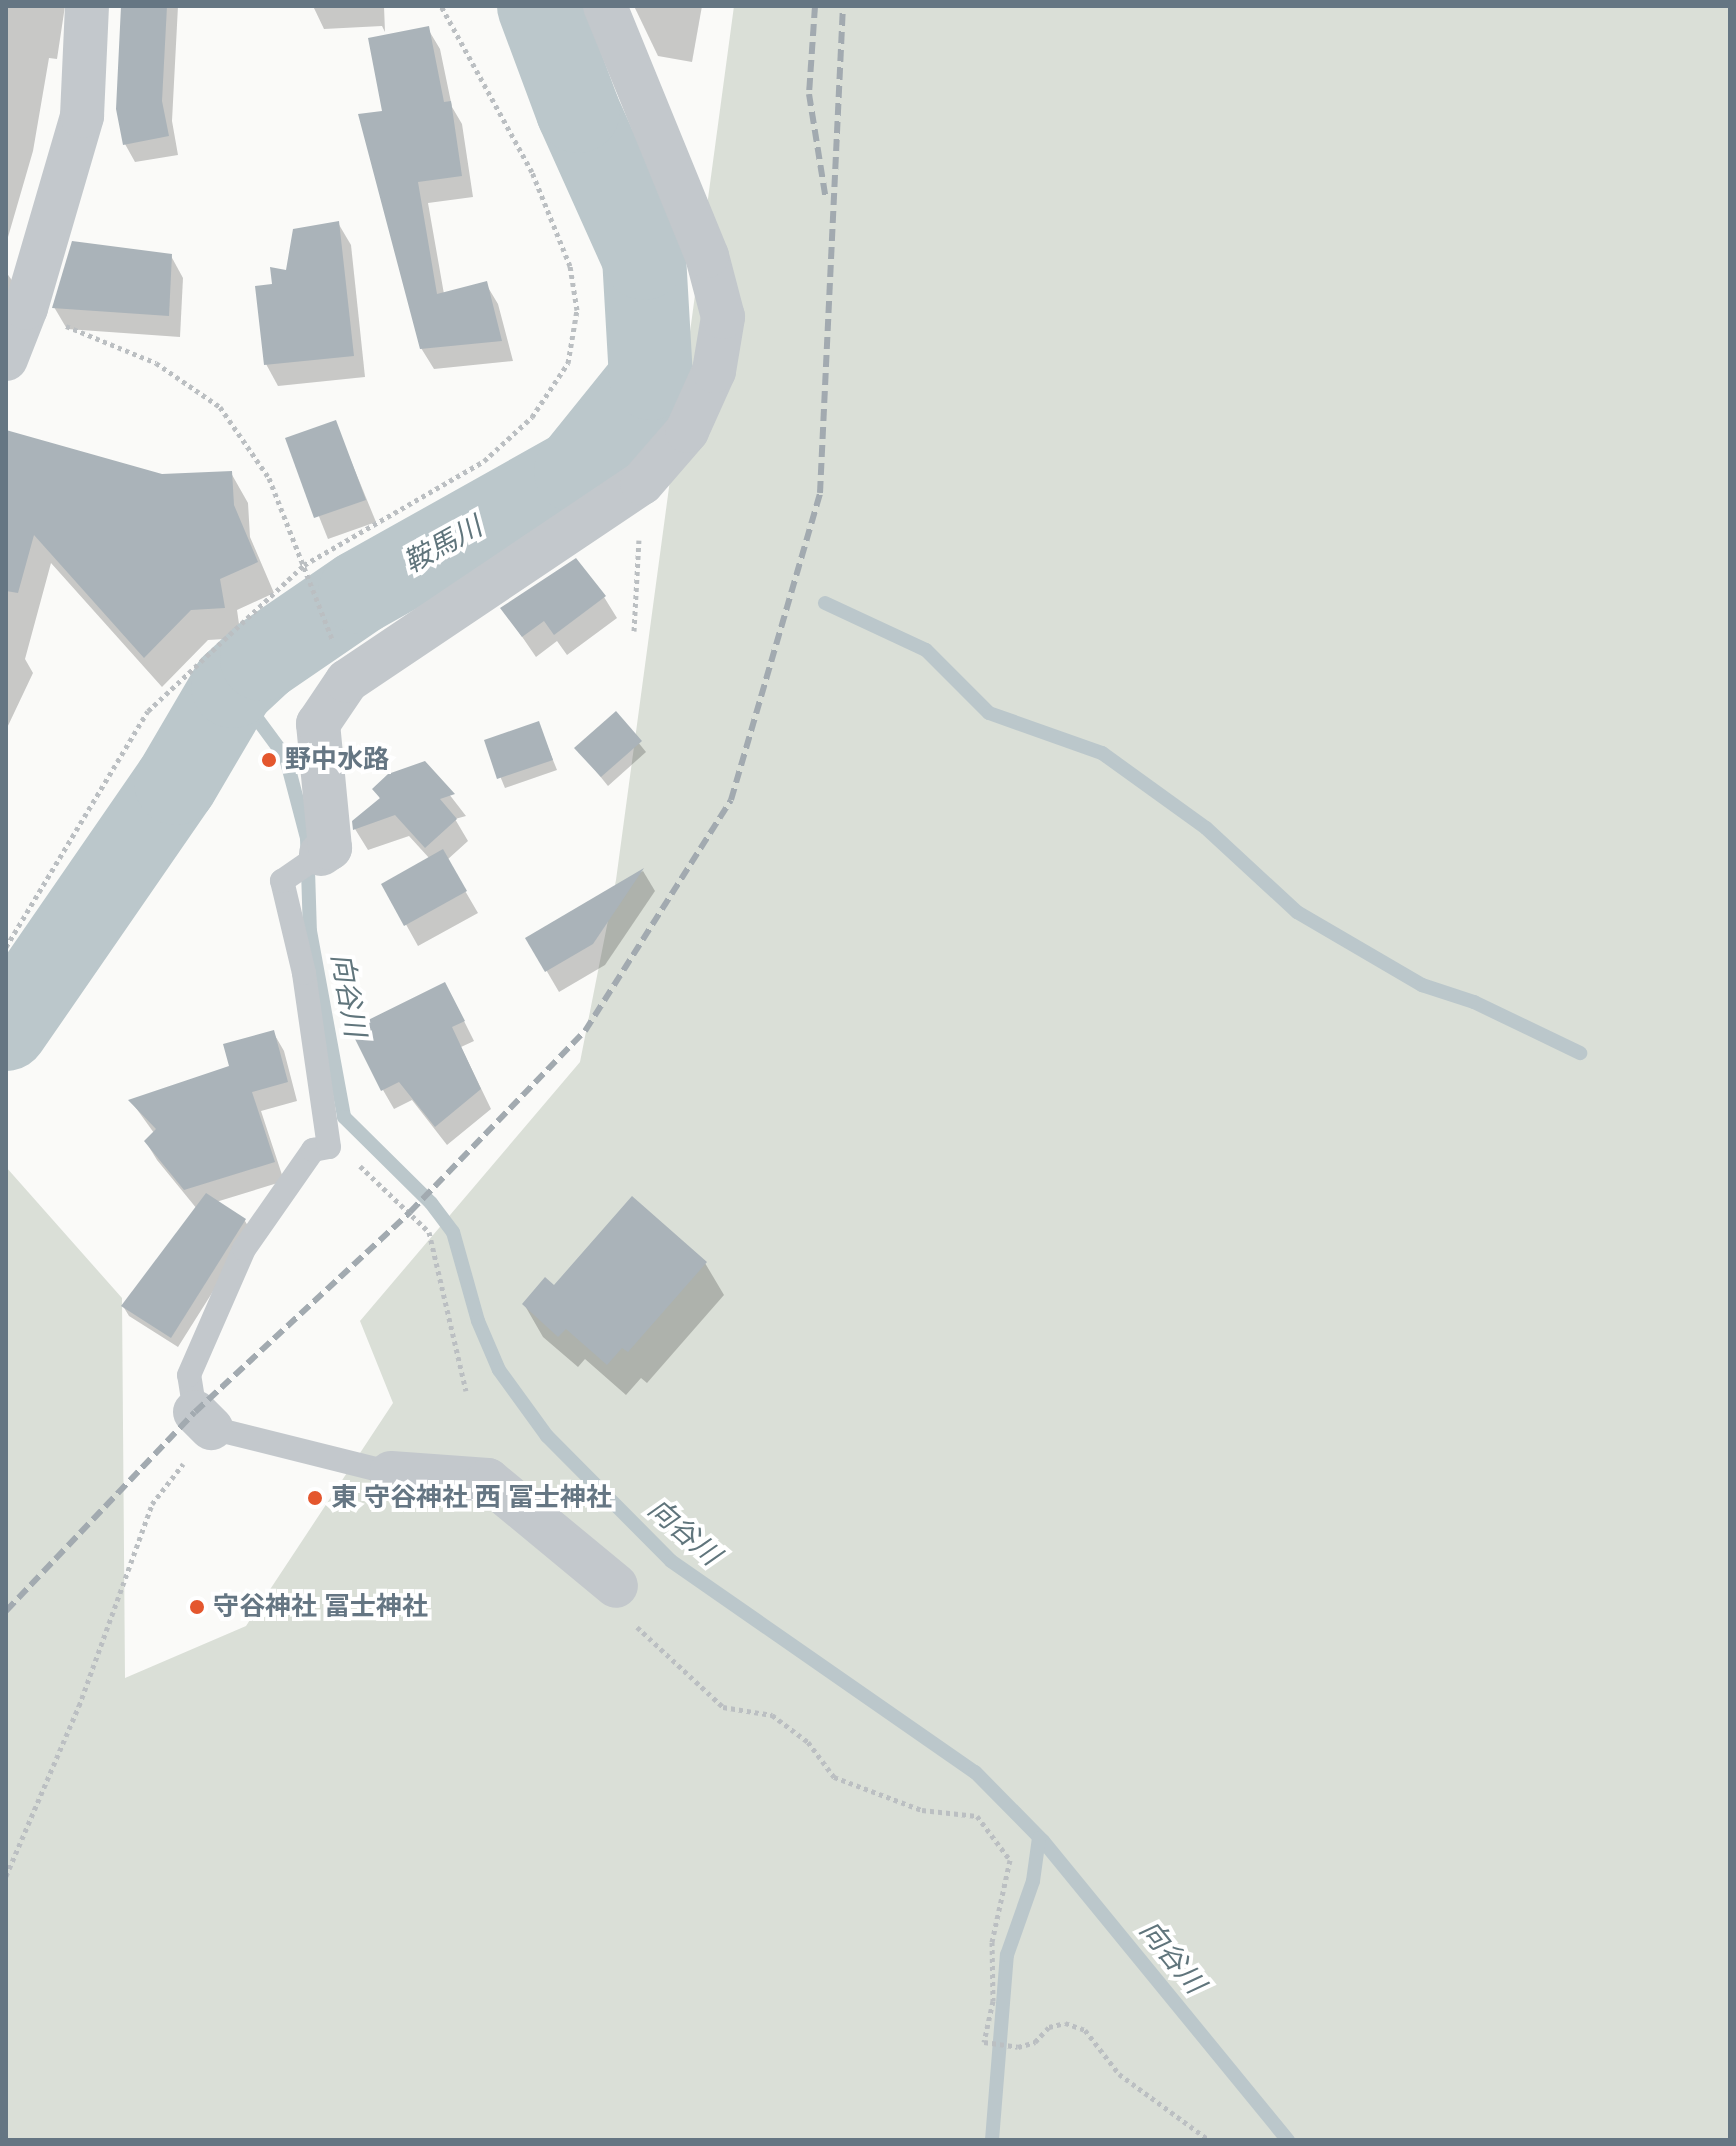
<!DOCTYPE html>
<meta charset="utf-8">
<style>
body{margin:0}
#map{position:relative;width:1736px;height:2146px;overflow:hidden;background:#fafaf8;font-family:"Nunito Sans","Noto Sans JP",sans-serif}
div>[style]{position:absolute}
.green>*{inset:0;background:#dadfd7}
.shadow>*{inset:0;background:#0003}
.stream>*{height:14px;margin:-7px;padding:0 7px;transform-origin:7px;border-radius:7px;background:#bbc7cb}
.river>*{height:84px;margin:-42px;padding:0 42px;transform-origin:42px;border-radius:42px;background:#bbc7cb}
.building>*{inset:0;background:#aab3b9}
.path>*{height:5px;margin-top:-2.5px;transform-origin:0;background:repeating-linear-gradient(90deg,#bbbfc2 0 4px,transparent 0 8px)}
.service>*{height:24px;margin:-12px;padding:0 12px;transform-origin:12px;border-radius:12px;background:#c3c8cc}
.minor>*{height:44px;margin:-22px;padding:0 22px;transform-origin:22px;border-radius:22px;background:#c3c8cc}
.rail>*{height:6px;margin-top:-3px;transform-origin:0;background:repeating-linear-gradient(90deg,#a2aab0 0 12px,transparent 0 18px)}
.dots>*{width:22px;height:22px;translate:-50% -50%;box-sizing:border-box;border:4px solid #fff;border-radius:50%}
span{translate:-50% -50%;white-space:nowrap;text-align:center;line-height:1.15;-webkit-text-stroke:8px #fff;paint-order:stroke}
.poi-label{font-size:26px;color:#657683;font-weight:700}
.left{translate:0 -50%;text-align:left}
.water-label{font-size:28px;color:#60757c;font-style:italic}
.frame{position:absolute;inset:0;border:8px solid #657683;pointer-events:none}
</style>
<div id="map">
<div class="green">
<i style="clip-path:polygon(734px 6px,1730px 6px,1730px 2140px,6px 2140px,6px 1167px,122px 1298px,125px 1678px,246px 1626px,393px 1403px,360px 1321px,580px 1062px,616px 880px)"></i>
</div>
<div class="shadow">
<i style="clip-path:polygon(6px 6px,65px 6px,57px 59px,49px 58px,33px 151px,6px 244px)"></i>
<i style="clip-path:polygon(123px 6px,178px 6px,172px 121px,178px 155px,135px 162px,125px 144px)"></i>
<i style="clip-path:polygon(313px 6px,384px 6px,385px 32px,382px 26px,324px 29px)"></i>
<i style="clip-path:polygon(634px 6px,702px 6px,692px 62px,658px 56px)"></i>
<i style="clip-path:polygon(428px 29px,440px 49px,452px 107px,462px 124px,473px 197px,428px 203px,444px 294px,486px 284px,498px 304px,513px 361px,434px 369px,421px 348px,385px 112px)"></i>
<i style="clip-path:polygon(338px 223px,351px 245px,365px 377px,278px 386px,266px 364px,275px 286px)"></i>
<i style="clip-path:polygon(171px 256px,183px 278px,180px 337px,67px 329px,54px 307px)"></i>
<i style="clip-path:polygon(6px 272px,21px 293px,6px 327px)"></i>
<i style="clip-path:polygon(335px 422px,376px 522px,328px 539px,288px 439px)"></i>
<i style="clip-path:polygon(6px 454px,162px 476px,231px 473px,248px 503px,250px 537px,274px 593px,237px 610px,241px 638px,208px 640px,162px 687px,51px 563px,25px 659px,33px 673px,6px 730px)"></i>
<i style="clip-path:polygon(604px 597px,617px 618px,567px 655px,557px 641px,536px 657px,503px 609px)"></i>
<i style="clip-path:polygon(615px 714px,646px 752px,608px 786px,577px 748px)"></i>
<i style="clip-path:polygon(538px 723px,557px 770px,505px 788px,486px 742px)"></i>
<i style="clip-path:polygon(425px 763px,466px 816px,455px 819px,468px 841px,447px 860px,478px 913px,418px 946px,384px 885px,430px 859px,409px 836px,368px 850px,355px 829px,381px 800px,375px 790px)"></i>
<i style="clip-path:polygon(643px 871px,655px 891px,605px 965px,559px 992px,528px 939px)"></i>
<i style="clip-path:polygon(455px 1003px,474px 1041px,461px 1047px,491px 1109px,447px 1145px,412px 1100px,394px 1109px,383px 1090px)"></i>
<i style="clip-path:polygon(273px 1032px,284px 1051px,297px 1101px,261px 1111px,284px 1181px,216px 1202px,245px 1221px,251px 1231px,178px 1347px,129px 1316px,123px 1306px,197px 1209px,157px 1160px,146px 1142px,154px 1133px,131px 1101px,231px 1067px)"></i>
<i style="clip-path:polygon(705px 1263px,724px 1295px,647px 1383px,641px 1378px,626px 1395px,585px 1359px,578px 1367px,543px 1337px,524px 1304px,554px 1288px)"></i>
</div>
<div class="stream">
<i style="left:825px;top:603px;width:111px;rotate:25deg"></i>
<i style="left:926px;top:650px;width:89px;rotate:45deg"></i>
<i style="left:989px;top:713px;width:120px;rotate:19.5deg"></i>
<i style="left:1102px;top:753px;width:128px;rotate:35.8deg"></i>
<i style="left:1206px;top:828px;width:124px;rotate:42.7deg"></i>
<i style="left:1297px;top:912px;width:145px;rotate:30.3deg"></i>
<i style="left:1422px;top:985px;width:55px;rotate:18.1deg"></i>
<i style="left:1474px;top:1002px;width:118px;rotate:25.7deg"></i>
<i style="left:233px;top:686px;width:89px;rotate:53.6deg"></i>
<i style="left:286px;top:758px;width:83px;rotate:75.3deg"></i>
<i style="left:307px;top:838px;width:93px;rotate:88.2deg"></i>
<i style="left:310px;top:931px;width:189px;rotate:79.6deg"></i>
<i style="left:344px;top:1117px;width:122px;rotate:44.7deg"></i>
<i style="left:431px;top:1203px;width:36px;rotate:53deg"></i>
<i style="left:453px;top:1232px;width:92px;rotate:74.3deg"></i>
<i style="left:478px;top:1321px;width:53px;rotate:66.8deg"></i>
<i style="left:499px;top:1370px;width:82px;rotate:54deg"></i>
<i style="left:547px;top:1436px;width:176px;rotate:45.2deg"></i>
<i style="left:671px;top:1561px;width:370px;rotate:34.8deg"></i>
<i style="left:975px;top:1772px;width:97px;rotate:45.4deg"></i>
<i style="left:1043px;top:1841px;width:387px;rotate:50.7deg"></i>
<i style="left:992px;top:2140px;width:186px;rotate:-85.4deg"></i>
<i style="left:1007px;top:1955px;width:78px;rotate:-70.6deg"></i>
<i style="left:1033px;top:1881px;width:43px;rotate:-82.1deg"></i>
</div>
<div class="river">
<i style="left:6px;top:1029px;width:299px;rotate:-55.4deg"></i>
<i style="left:176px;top:783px;width:113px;rotate:-59.6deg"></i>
<i style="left:233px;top:686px;width:40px;rotate:-43deg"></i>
<i style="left:262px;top:659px;width:119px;rotate:-34.4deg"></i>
<i style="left:360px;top:592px;width:248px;rotate:-29.3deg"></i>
<i style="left:576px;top:471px;width:119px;rotate:-51.1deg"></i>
<i style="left:651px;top:378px;width:120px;rotate:-93.3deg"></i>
<i style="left:644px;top:258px;width:161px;rotate:-114.2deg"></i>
<i style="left:578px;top:111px;width:112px;rotate:-110.4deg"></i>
</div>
<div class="building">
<i style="clip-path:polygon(121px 6px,167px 6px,162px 101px,169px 136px,123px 145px,116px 109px)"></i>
<i style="clip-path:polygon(429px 26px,444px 102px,451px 101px,462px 176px,418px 182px,437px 294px,487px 281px,502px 341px,420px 349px,358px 114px,382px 111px,368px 38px)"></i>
<i style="clip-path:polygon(339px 221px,354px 356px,264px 365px,255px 286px,272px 284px,270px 267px,286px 270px,293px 229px)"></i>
<i style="clip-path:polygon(72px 241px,172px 254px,169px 316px,52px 308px)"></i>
<i style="clip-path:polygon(336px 420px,366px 500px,314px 518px,285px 438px)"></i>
<i style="clip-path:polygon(6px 430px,162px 474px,232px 471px,234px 505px,258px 562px,220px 579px,225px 608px,191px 610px,144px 658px,34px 535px,18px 593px,6px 591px)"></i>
<i style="clip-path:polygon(576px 558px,606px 596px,554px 635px,544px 621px,522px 637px,500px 608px)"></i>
<i style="clip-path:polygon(616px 711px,642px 741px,601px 777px,574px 748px)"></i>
<i style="clip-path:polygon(539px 721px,553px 760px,497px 779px,484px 740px)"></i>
<i style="clip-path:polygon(425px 761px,455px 794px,440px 799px,457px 819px,425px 848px,395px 815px,353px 830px,352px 821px,380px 798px,372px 789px,388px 774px)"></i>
<i style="clip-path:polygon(443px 849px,467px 891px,404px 926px,381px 884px)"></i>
<i style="clip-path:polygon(644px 868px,593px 944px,545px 972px,525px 938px)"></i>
<i style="clip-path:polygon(445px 982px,465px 1021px,452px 1027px,481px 1089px,435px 1127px,399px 1082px,381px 1091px,350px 1029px)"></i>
<i style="clip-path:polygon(274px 1030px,288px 1082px,252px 1092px,275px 1162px,184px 1190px,144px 1141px,156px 1129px,128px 1100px,229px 1066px,223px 1044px)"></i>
<i style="clip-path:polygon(206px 1193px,246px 1219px,171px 1338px,121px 1306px)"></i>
<i style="clip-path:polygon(632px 1196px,707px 1262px,628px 1352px,622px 1348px,607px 1365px,566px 1329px,558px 1337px,522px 1304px,545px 1277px,554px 1285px)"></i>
</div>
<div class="path">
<i style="left:66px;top:326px;width:97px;rotate:22.3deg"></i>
<i style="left:156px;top:363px;width:78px;rotate:34.5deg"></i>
<i style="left:220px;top:407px;width:86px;rotate:55.4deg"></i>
<i style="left:269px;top:478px;width:173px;rotate:68.6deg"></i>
<i style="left:634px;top:631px;width:91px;rotate:-86.9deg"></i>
<i style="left:6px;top:947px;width:275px;rotate:-59deg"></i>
<i style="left:148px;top:711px;width:214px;rotate:-43.1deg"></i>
<i style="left:304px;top:565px;width:208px;rotate:-30deg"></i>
<i style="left:484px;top:461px;width:65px;rotate:-42.5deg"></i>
<i style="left:532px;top:417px;width:65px;rotate:-56.3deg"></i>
<i style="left:568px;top:363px;width:54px;rotate:-80.4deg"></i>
<i style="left:577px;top:310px;width:45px;rotate:-99deg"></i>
<i style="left:570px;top:266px;width:101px;rotate:-112deg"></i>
<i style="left:532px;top:172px;width:189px;rotate:-118.7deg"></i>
<i style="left:360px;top:1166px;width:95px;rotate:43.7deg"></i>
<i style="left:429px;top:1232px;width:163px;rotate:76.9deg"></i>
<i style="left:637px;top:1627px;width:117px;rotate:42.9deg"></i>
<i style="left:723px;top:1707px;width:50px;rotate:9.3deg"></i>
<i style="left:772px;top:1715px;width:45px;rotate:36.9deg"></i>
<i style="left:808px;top:1742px;width:44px;rotate:53.4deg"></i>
<i style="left:834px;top:1777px;width:94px;rotate:20.6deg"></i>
<i style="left:922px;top:1810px;width:55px;rotate:6.2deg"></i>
<i style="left:977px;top:1816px;width:55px;rotate:53.1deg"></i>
<i style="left:1010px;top:1860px;width:84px;rotate:102.4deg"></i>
<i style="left:992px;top:1942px;width:59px;rotate:89deg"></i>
<i style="left:993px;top:2001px;width:42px;rotate:102.4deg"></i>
<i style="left:984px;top:2042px;width:34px;rotate:8deg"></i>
<i style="left:1018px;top:2047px;width:18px;rotate:-16deg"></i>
<i style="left:1035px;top:2042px;width:21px;rotate:-47deg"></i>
<i style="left:1049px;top:2027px;width:16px;rotate:-14deg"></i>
<i style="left:1065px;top:2023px;width:21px;rotate:19deg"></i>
<i style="left:1085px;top:2030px;width:56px;rotate:52.3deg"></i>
<i style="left:1119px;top:2074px;width:112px;rotate:36.3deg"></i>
<i style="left:6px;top:1876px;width:185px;rotate:-66.8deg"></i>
<i style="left:79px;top:1706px;width:215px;rotate:-70.1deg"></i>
<i style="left:152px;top:1504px;width:51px;rotate:-52.2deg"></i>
</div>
<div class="service">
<i style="left:195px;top:1412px;width:37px;rotate:-99deg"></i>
<i style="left:189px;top:1375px;width:137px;rotate:-66.4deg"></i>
<i style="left:244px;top:1249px;width:121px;rotate:-55.1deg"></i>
<i style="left:313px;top:1150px;width:16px;rotate:-11deg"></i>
<i style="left:329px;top:1147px;width:176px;rotate:-98.2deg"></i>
<i style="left:304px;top:973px;width:95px;rotate:-103.4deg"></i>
<i style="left:282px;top:881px;width:47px;rotate:-34.7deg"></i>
<i style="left:211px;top:1428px;width:186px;rotate:14deg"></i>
</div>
<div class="minor">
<i style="left:6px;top:359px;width:55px;rotate:-68.6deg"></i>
<i style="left:26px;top:308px;width:200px;rotate:-73.7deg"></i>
<i style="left:82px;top:116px;width:110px;rotate:-87.4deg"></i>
<i style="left:321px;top:854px;width:11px;rotate:-34deg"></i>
<i style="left:330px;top:848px;width:125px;rotate:-95.5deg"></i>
<i style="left:318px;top:724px;width:52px;rotate:-56deg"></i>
<i style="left:347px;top:681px;width:355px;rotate:-33.9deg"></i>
<i style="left:642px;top:483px;width:69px;rotate:-49.1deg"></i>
<i style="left:687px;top:431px;width:66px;rotate:-65.8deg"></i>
<i style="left:714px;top:371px;width:55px;rotate:-80.5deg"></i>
<i style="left:723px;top:317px;width:63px;rotate:-104.7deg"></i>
<i style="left:707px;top:256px;width:270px;rotate:-112.2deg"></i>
<i style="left:195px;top:1412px;width:23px;rotate:45deg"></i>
<i style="left:391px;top:1473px;width:97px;rotate:4.1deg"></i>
<i style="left:488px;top:1480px;width:166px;rotate:39.6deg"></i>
</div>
<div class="rail">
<i style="left:815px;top:6px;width:88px;rotate:93.9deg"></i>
<i style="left:809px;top:94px;width:107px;rotate:80.9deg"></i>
<i style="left:6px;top:1611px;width:274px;rotate:-46.5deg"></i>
<i style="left:195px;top:1412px;width:294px;rotate:-42.9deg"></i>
<i style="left:410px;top:1212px;width:252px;rotate:-46deg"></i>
<i style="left:585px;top:1031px;width:273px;rotate:-57.7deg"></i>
<i style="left:731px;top:800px;width:320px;rotate:-73.8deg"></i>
<i style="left:820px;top:493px;width:488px;rotate:-87.3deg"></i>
</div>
<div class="dots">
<i style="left:269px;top:760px;background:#e4572e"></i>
<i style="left:315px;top:1498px;background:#e4572e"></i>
<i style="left:197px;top:1607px;background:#e4572e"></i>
</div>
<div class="poi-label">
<span class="left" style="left:285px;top:760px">野中水路</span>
<span class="left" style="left:331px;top:1498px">東 守谷神社 西 冨士神社</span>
<span class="left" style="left:213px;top:1607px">守谷神社 冨士神社</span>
</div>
<div class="water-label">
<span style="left:443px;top:545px;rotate:-29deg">鞍馬川</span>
<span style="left:348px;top:995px;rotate:80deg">向谷川</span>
<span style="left:684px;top:1532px;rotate:41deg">向谷川</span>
<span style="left:1172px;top:1957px;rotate:51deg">向谷川</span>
</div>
<div class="frame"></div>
</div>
